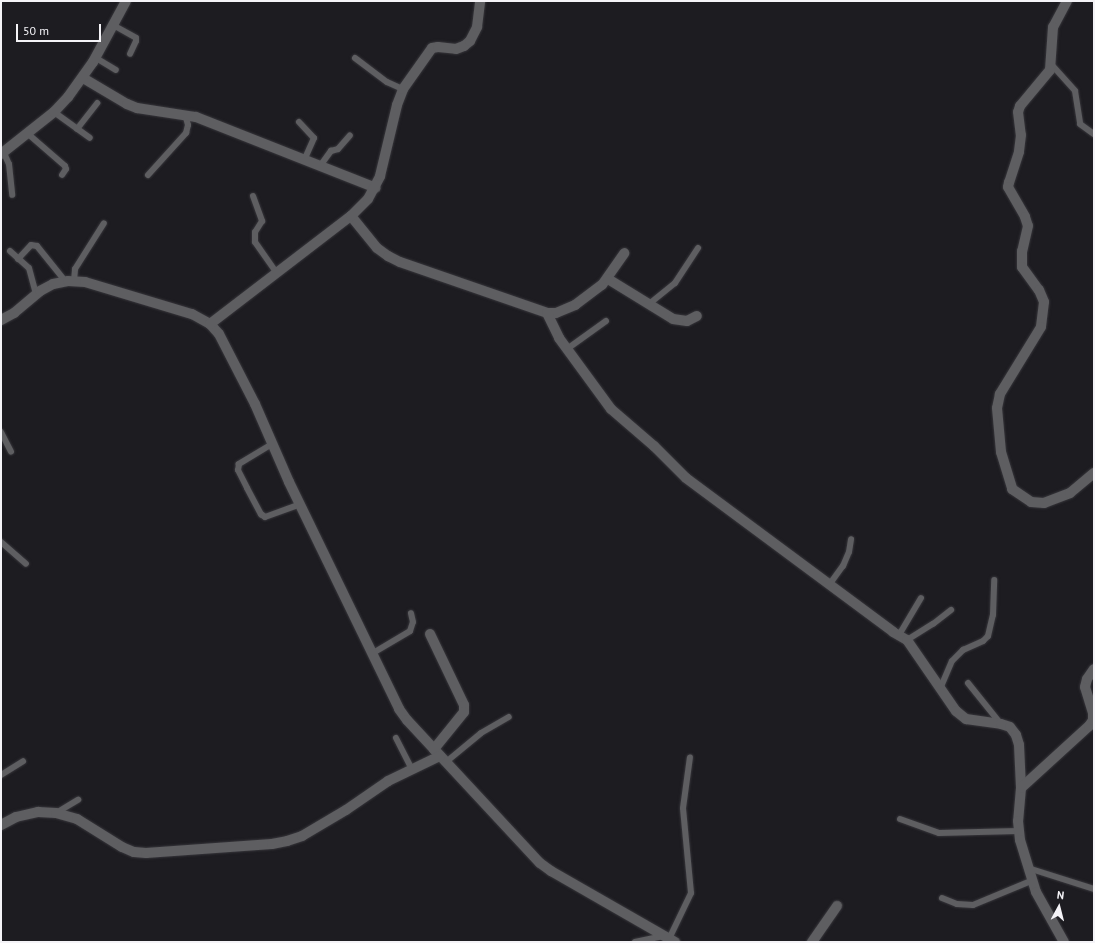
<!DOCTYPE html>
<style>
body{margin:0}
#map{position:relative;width:1095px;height:943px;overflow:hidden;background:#1d1c21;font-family:"PT Sans",sans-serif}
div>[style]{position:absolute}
.roads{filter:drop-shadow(0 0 1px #37363b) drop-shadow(0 0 1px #37363b)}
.service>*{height:6px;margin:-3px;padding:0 3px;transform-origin:3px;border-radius:3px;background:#5e5e61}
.minor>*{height:10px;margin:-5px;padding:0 5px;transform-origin:5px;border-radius:5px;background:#5e5e61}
.tertiary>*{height:10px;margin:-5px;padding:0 5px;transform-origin:5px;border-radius:5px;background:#5e5e61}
span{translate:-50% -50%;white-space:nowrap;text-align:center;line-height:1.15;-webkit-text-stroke:4px #1d1c21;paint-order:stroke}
.frame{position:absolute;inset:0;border:2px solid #f4f3f7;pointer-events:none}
.north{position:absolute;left:1039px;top:887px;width:40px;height:40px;-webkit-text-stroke:3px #1d1c21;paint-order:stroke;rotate:7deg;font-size:11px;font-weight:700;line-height:16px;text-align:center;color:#f4f3f7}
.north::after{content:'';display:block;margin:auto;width:14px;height:18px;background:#f4f3f7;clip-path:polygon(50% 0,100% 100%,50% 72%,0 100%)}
.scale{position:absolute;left:16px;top:24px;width:85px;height:18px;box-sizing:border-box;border:2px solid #f4f3f7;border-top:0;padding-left:5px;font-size:12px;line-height:14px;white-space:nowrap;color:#f4f3f7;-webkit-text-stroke:3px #1d1c21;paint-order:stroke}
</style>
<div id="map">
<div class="roads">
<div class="service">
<i style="left:113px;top:25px;width:26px;rotate:29deg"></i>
<i style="left:136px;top:38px;width:3px;rotate:90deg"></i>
<i style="left:136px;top:41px;width:14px;rotate:115deg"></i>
<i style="left:96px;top:58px;width:23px;rotate:31deg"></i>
<i style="left:355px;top:58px;width:40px;rotate:37deg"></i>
<i style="left:387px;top:82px;width:17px;rotate:24deg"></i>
<i style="left:1051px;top:64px;width:36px;rotate:48deg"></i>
<i style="left:1075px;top:91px;width:33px;rotate:81deg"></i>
<i style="left:1080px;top:124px;width:17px;rotate:36deg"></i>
<i style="left:54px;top:112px;width:44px;rotate:35.8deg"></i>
<i style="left:299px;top:122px;width:22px;rotate:47deg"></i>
<i style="left:314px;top:138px;width:24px;rotate:114deg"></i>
<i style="left:77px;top:129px;width:33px;rotate:-52deg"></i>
<i style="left:27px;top:133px;width:50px;rotate:41deg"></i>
<i style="left:65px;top:166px;width:3px;rotate:72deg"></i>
<i style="left:66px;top:169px;width:7px;rotate:124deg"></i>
<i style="left:4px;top:153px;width:12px;rotate:66deg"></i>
<i style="left:9px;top:164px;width:31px;rotate:84deg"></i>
<i style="left:320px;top:166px;width:19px;rotate:-54deg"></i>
<i style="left:331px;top:151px;width:7px;rotate:-16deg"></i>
<i style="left:338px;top:149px;width:18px;rotate:-49deg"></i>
<i style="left:148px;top:175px;width:57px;rotate:-47.9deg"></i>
<i style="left:186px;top:133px;width:8px;rotate:-76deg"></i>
<i style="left:188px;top:125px;width:11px;rotate:-105deg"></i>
<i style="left:253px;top:196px;width:27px;rotate:70deg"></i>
<i style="left:262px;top:221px;width:13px;rotate:122deg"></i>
<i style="left:255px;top:232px;width:10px;rotate:90deg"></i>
<i style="left:255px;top:242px;width:38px;rotate:55deg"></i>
<i style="left:10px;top:251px;width:25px;rotate:42deg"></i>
<i style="left:29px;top:268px;width:28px;rotate:75deg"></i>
<i style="left:18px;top:259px;width:19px;rotate:-47deg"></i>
<i style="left:31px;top:245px;width:6px;rotate:9deg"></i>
<i style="left:37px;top:246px;width:46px;rotate:51.1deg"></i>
<i style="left:74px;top:281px;width:12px;rotate:-85deg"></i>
<i style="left:75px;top:269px;width:54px;rotate:-57.8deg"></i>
<i style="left:649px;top:304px;width:33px;rotate:-39deg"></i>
<i style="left:675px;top:283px;width:42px;rotate:-56.7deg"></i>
<i style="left:567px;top:349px;width:48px;rotate:-35.7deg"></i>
<i style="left:1px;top:432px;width:22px;rotate:63deg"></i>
<i style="left:272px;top:444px;width:39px;rotate:149deg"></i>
<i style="left:239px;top:464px;width:6px;rotate:99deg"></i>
<i style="left:238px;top:470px;width:20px;rotate:63deg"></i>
<i style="left:247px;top:488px;width:30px;rotate:62deg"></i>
<i style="left:261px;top:514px;width:5px;rotate:37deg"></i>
<i style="left:265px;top:517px;width:37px;rotate:-20deg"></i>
<i style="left:1px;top:542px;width:33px;rotate:41deg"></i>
<i style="left:829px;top:585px;width:24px;rotate:-54deg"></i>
<i style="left:843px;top:566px;width:15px;rotate:-67deg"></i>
<i style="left:849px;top:552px;width:13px;rotate:-81deg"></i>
<i style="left:899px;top:635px;width:43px;rotate:-59.3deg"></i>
<i style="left:907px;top:640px;width:31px;rotate:-32deg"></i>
<i style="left:933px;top:624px;width:23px;rotate:-38deg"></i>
<i style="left:373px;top:653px;width:43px;rotate:-30.7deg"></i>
<i style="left:410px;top:631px;width:9px;rotate:-72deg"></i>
<i style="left:413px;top:622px;width:9px;rotate:-103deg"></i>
<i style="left:968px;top:683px;width:53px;rotate:51.2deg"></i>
<i style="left:940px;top:689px;width:30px;rotate:-67deg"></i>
<i style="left:952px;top:661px;width:16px;rotate:-45deg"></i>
<i style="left:963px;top:650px;width:22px;rotate:-24deg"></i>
<i style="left:983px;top:641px;width:7px;rotate:-45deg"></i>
<i style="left:988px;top:636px;width:22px;rotate:-77deg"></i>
<i style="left:993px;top:615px;width:35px;rotate:-88deg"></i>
<i style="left:396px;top:738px;width:36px;rotate:63deg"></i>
<i style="left:446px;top:762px;width:45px;rotate:-39.6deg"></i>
<i style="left:481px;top:733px;width:32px;rotate:-30deg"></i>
<i style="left:1px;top:775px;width:26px;rotate:-32deg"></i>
<i style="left:56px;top:813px;width:26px;rotate:-31deg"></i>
<i style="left:900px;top:819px;width:41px;rotate:19.7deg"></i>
<i style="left:939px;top:833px;width:79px;rotate:-1.5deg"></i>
<i style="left:1028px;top:868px;width:69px;rotate:17.7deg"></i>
<i style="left:942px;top:898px;width:16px;rotate:22deg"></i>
<i style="left:957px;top:904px;width:16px;rotate:4deg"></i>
<i style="left:973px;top:905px;width:63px;rotate:-22.5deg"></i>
<i style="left:669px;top:939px;width:51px;rotate:-64.4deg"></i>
<i style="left:691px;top:893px;width:85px;rotate:-95.4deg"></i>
<i style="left:683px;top:808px;width:51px;rotate:-82.2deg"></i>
<i style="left:635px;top:942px;width:29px;rotate:-12deg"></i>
</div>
<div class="minor">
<i style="left:1067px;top:1px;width:30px;rotate:118deg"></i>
<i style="left:1053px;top:27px;width:43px;rotate:94deg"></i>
<i style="left:1050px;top:70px;width:47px;rotate:129.8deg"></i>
<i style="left:1020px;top:106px;width:6px;rotate:108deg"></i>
<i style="left:1018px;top:112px;width:23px;rotate:83deg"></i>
<i style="left:1021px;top:135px;width:17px;rotate:97deg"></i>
<i style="left:1019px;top:152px;width:32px;rotate:108deg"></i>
<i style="left:1009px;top:182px;width:5px;rotate:101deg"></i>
<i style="left:1008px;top:187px;width:34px;rotate:60deg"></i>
<i style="left:1025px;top:217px;width:9px;rotate:72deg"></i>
<i style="left:1028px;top:226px;width:26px;rotate:103deg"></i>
<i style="left:1022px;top:251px;width:16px;rotate:90deg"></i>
<i style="left:1022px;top:267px;width:29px;rotate:54deg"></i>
<i style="left:1039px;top:290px;width:13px;rotate:67deg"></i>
<i style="left:1044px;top:302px;width:25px;rotate:97deg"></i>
<i style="left:1041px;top:327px;width:79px;rotate:121.5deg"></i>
<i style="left:1000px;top:394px;width:14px;rotate:102deg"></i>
<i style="left:997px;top:408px;width:44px;rotate:84.8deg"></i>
<i style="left:1001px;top:452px;width:39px;rotate:73deg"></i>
<i style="left:1012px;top:489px;width:23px;rotate:34deg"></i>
<i style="left:1031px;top:502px;width:13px;rotate:4deg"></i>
<i style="left:1044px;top:503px;width:28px;rotate:-21deg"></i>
<i style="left:1070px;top:493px;width:31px;rotate:-40deg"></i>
<i style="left:83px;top:78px;width:51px;rotate:30.6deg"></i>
<i style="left:127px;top:104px;width:11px;rotate:22deg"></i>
<i style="left:137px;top:108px;width:60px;rotate:8.7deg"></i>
<i style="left:196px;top:117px;width:193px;rotate:21.5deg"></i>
<i style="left:351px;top:216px;width:41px;rotate:50.9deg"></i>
<i style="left:377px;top:248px;width:14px;rotate:36deg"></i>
<i style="left:388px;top:256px;width:13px;rotate:27deg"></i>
<i style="left:400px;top:262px;width:156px;rotate:19.1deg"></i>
<i style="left:547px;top:313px;width:9px"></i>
<i style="left:556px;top:313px;width:21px;rotate:-23deg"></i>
<i style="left:575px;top:305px;width:34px;rotate:-37deg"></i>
<i style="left:602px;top:285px;width:39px;rotate:-55deg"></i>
<i style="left:608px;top:279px;width:76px;rotate:31.6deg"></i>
<i style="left:673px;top:319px;width:14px;rotate:8deg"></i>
<i style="left:687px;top:321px;width:11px;rotate:-27deg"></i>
<i style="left:547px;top:313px;width:28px;rotate:64deg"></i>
<i style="left:559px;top:338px;width:88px;rotate:53.8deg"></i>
<i style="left:611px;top:409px;width:57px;rotate:40.7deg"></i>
<i style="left:654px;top:446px;width:45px;rotate:45deg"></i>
<i style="left:686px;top:478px;width:258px;rotate:36.6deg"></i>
<i style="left:893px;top:632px;width:16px;rotate:30deg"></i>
<i style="left:907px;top:640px;width:86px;rotate:55.4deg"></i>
<i style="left:956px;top:711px;width:13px;rotate:39deg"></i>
<i style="left:966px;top:719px;width:35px;rotate:8deg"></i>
<i style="left:1001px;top:724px;width:9px;rotate:18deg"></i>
<i style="left:1010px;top:727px;width:10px;rotate:53deg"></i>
<i style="left:1016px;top:735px;width:10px;rotate:73deg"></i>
<i style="left:1019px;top:745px;width:43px;rotate:87.3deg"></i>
<i style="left:1021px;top:788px;width:33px;rotate:95deg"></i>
<i style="left:1018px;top:821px;width:19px;rotate:84deg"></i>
<i style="left:1020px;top:840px;width:54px;rotate:72.9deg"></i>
<i style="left:1036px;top:892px;width:57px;rotate:60.8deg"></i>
<i style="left:1px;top:320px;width:15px;rotate:-28deg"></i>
<i style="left:14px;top:313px;width:34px;rotate:-40deg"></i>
<i style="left:40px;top:291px;width:15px;rotate:-28deg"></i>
<i style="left:53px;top:284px;width:15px;rotate:-11deg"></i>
<i style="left:68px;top:281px;width:17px;rotate:3deg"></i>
<i style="left:85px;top:282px;width:112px;rotate:16.7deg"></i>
<i style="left:192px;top:314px;width:21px;rotate:29deg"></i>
<i style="left:210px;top:324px;width:13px;rotate:48deg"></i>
<i style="left:219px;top:334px;width:79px;rotate:62.8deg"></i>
<i style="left:255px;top:404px;width:85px;rotate:66.4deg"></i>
<i style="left:289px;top:482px;width:252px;rotate:64.1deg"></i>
<i style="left:399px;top:709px;width:14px;rotate:54deg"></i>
<i style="left:407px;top:720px;width:195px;rotate:47.1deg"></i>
<i style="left:540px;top:863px;width:14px;rotate:36deg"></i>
<i style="left:551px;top:871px;width:143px;rotate:29.8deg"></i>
<i style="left:210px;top:324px;width:178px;rotate:-37.5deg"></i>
<i style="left:351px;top:216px;width:24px;rotate:-45deg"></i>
<i style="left:368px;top:199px;width:26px;rotate:-62deg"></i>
<i style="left:380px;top:176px;width:73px;rotate:-76.5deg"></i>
<i style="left:397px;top:105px;width:17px;rotate:-69deg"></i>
<i style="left:403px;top:89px;width:50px;rotate:-54.7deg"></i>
<i style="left:432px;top:48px;width:6px;rotate:-9deg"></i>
<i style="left:438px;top:47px;width:18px;rotate:6deg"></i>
<i style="left:456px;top:49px;width:9px;rotate:-21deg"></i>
<i style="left:464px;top:46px;width:8px;rotate:-40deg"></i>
<i style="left:470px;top:41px;width:16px;rotate:-63deg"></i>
<i style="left:477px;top:27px;width:26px;rotate:-83deg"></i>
<i style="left:430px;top:634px;width:79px;rotate:64.4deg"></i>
<i style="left:464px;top:705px;width:7px;rotate:90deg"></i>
<i style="left:464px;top:712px;width:48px;rotate:129deg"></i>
<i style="left:1021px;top:788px;width:92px;rotate:-42.4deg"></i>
<i style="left:1089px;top:726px;width:7px;rotate:-56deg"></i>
<i style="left:1093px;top:720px;width:7px;rotate:-90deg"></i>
<i style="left:1093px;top:713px;width:27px;rotate:-107deg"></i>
<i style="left:1085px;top:687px;width:8px;rotate:-76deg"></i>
<i style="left:1087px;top:679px;width:12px;rotate:-55deg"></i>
<i style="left:1px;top:825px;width:17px;rotate:-28deg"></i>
<i style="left:16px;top:817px;width:23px;rotate:-13deg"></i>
<i style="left:38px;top:812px;width:18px;rotate:3deg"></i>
<i style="left:56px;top:813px;width:22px;rotate:16deg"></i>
<i style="left:77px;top:819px;width:53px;rotate:31.9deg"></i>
<i style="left:122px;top:847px;width:13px;rotate:23deg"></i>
<i style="left:134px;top:852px;width:12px;rotate:5deg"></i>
<i style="left:146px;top:853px;width:126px;rotate:-4.1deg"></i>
<i style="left:272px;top:844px;width:15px;rotate:-11deg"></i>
<i style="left:287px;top:841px;width:16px;rotate:-18deg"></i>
<i style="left:302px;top:836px;width:51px;rotate:-30.6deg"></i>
<i style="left:346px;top:810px;width:51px;rotate:-34.6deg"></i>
<i style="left:388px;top:781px;width:58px;rotate:-25.7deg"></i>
<i style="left:812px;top:942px;width:44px;rotate:-55.2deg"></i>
</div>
<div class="tertiary">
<i style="left:1px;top:154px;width:68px;rotate:-38.4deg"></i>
<i style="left:54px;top:112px;width:21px;rotate:-47deg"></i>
<i style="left:68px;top:97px;width:43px;rotate:-54.5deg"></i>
<i style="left:93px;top:62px;width:69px;rotate:-61.6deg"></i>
</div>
</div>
<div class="frame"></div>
<div class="north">N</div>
<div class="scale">50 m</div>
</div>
